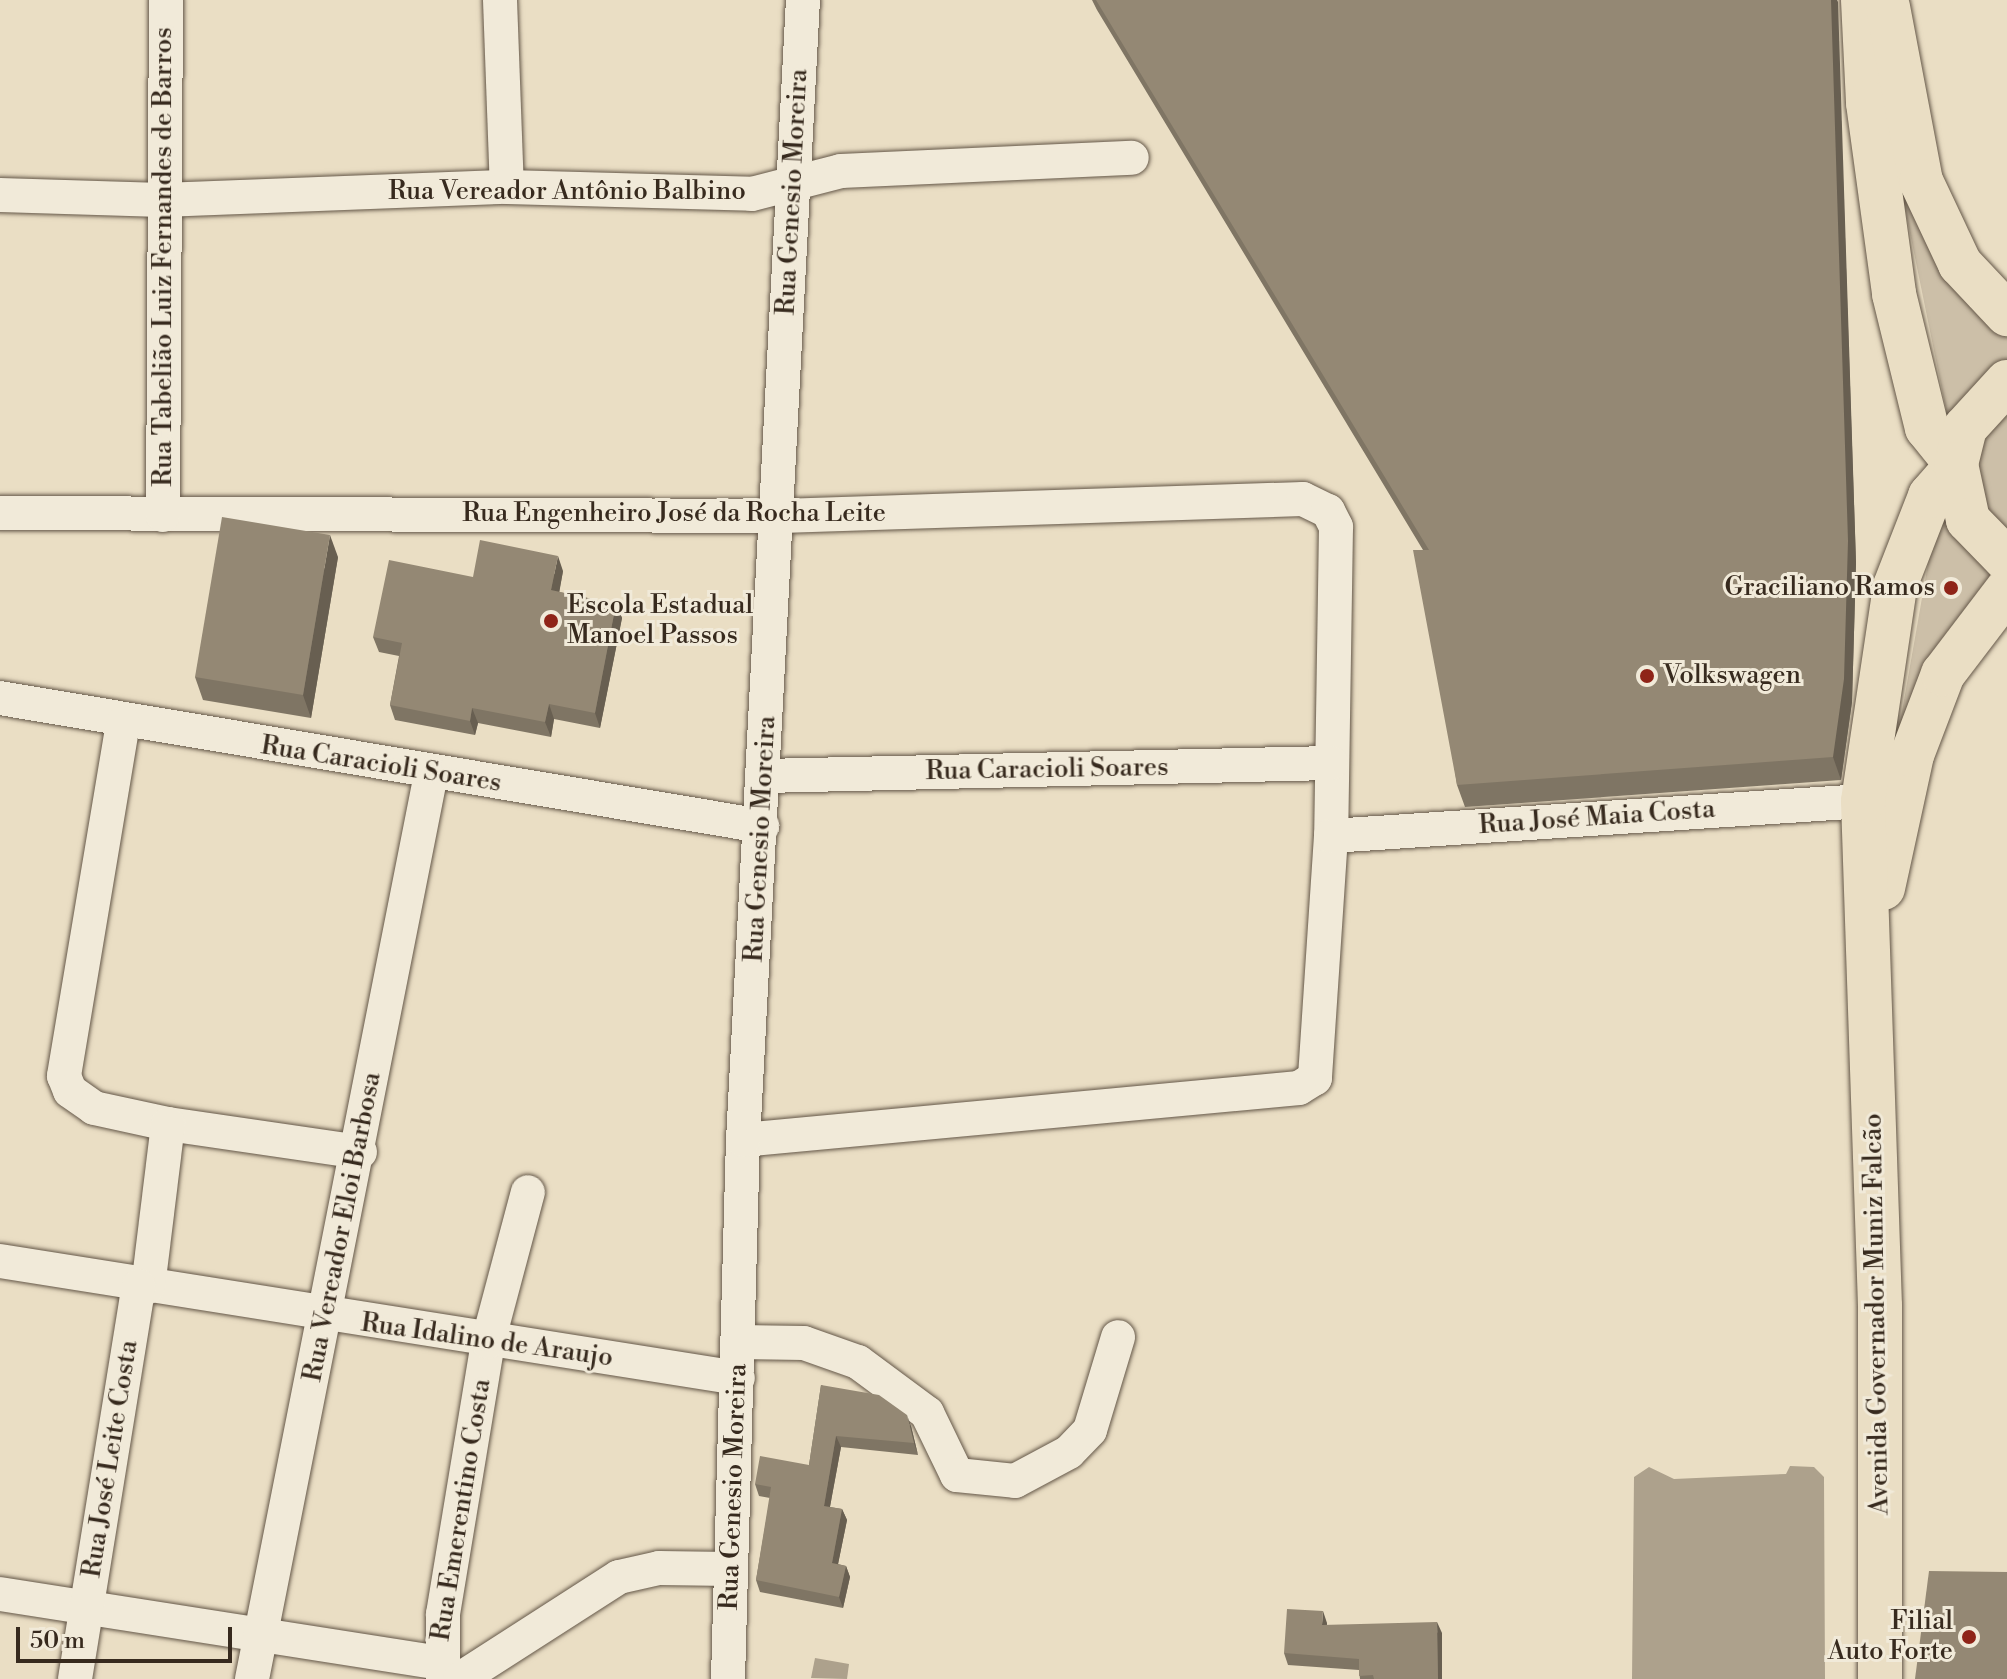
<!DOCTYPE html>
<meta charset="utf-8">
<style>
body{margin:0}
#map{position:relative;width:2007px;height:1679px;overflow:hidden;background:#eadec4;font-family:"Libre Bodoni",serif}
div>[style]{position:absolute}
.green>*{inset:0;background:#ccbfa8}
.water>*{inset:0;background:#ada18c}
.roads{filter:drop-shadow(0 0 2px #645748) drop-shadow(0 0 2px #645748)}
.minor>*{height:34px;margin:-17px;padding:0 17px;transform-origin:17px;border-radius:17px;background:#f1ead9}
.major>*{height:44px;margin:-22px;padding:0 22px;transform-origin:22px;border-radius:22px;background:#eadec4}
.highway>*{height:44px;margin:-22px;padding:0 22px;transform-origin:22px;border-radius:22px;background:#eadec4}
.wall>*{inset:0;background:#7f7564}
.shaded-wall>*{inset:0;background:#685f51}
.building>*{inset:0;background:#948874}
.dots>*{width:22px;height:22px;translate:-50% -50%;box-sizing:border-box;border:4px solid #f1ead9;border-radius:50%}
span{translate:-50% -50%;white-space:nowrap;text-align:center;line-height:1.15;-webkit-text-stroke:6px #f1ead9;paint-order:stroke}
.street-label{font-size:26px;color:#372a1e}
.poi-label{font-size:26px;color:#372a1e}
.right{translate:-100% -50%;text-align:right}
.left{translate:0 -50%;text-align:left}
.scale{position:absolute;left:16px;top:1627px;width:216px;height:36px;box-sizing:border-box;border:4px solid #372a1e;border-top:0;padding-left:10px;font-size:24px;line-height:28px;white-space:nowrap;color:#372a1e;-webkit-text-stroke:6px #f1ead9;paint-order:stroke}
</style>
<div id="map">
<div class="green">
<i style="clip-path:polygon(1901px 189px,2007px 333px,2007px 368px,1950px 429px)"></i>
<i style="clip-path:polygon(2007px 404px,2007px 537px,1983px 506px,1977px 451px)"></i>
<i style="clip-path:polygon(1949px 502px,2004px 571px,1890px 780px,1932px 541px)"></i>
</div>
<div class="water">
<i style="clip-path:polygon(1790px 1466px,1814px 1467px,1824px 1477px,1825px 1679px,1632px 1679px,1634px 1477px,1649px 1467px,1674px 1479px,1786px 1474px)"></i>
<i style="clip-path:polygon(815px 1658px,849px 1664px,847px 1679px,811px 1678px)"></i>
</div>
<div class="roads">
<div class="minor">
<i style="left:500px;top:0;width:187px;rotate:87.9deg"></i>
<i style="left:0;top:195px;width:162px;rotate:1.8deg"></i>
<i style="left:162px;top:200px;width:345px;rotate:-2.2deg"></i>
<i style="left:507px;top:187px;width:245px;rotate:1.6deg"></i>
<i style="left:752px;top:194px;width:92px;rotate:-14.5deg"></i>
<i style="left:841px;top:171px;width:291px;rotate:-2.6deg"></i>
<i style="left:0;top:513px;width:781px;rotate:0.22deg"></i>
<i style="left:781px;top:516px;width:522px;rotate:-1.87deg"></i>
<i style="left:1303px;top:499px;width:28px;rotate:26deg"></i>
<i style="left:1328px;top:511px;width:18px;rotate:63deg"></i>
<i style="left:1336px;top:527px;width:309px;rotate:90.9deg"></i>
<i style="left:1331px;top:836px;width:243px;rotate:93.8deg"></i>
<i style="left:1315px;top:1078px;width:19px;rotate:148deg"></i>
<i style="left:1299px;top:1088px;width:558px;rotate:174.66deg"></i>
<i style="left:163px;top:515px;width:515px;rotate:-89.67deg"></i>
<i style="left:0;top:698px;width:773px;rotate:9.54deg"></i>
<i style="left:123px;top:723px;width:358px;rotate:99.5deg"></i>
<i style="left:64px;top:1076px;width:16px;rotate:68deg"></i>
<i style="left:70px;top:1091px;width:29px;rotate:35deg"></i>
<i style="left:94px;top:1108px;width:76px;rotate:12.2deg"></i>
<i style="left:168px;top:1124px;width:194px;rotate:8.3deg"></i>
<i style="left:763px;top:776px;width:568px;rotate:-1.31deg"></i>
<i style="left:1331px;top:836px;width:533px;rotate:-3.76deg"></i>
<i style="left:0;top:1261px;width:747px;rotate:9.01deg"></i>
<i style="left:148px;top:1287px;width:164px;rotate:-83deg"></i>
<i style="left:739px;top:1342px;width:65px;rotate:0.9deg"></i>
<i style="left:804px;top:1343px;width:57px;rotate:19.4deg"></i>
<i style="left:858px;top:1362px;width:86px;rotate:36.5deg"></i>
<i style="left:927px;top:1413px;width:69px;rotate:64.2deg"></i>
<i style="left:957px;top:1475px;width:58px;rotate:5.9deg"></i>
<i style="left:1015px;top:1481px;width:61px;rotate:-28.2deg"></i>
<i style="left:1069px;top:1452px;width:30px;rotate:-46deg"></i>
<i style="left:1090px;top:1430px;width:97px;rotate:-73.2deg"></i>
<i style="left:0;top:1594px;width:445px;rotate:8.9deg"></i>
<i style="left:75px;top:1679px;width:398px;rotate:-80.8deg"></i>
<i style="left:252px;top:1679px;width:923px;rotate:-78.81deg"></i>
<i style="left:443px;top:1679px;width:65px;rotate:-90deg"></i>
<i style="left:443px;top:1614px;width:276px;rotate:-80.6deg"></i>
<i style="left:488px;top:1342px;width:155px;rotate:-75.1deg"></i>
<i style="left:460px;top:1679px;width:189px;rotate:-32.7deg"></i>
<i style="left:619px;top:1577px;width:41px;rotate:-12.7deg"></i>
<i style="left:659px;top:1568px;width:71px;rotate:0.8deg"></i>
<i style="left:728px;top:1679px;width:539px;rotate:-88.41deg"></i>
<i style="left:743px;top:1140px;width:1142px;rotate:-86.99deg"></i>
</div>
<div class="major">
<i style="left:1883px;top:888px;width:136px;rotate:-77.7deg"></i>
<i style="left:1912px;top:755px;width:87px;rotate:-69.1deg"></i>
<i style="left:1943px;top:674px;width:106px;rotate:-52.7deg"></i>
<i style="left:1880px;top:1679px;width:373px;rotate:-90deg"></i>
<i style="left:1880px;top:1306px;width:505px;rotate:-91.93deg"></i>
<i style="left:1863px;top:801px;width:217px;rotate:-81.5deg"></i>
<i style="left:1895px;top:586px;width:97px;rotate:-68.7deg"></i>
<i style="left:1930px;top:496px;width:40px;rotate:-49deg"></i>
</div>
<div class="highway">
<i style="left:1863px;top:0;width:103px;rotate:87.2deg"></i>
<i style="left:1868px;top:103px;width:193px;rotate:82.2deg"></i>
<i style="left:1894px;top:294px;width:138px;rotate:76.2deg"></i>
<i style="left:1927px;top:428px;width:46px;rotate:51.1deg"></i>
<i style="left:1888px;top:7px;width:177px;rotate:79.3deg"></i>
<i style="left:1921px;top:181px;width:92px;rotate:64.8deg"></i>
<i style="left:1960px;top:264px;width:69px;rotate:46.8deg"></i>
<i style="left:2007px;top:382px;width:62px;rotate:132.4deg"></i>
<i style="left:1965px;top:428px;width:37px;rotate:104deg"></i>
<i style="left:1956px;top:464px;width:57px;rotate:77.9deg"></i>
<i style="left:1968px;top:520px;width:56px;rotate:45.7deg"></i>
</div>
</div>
<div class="wall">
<i style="clip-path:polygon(1092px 0,1837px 0,1856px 563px,1852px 702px,1841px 780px,1465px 807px,1457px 785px,1423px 550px,1097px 10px)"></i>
<i style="clip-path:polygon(338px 557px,311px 718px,203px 700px,195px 677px)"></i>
<i style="clip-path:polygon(563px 571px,559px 592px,616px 604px,622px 618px,600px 728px,554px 719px,551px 737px,478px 723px,475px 735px,395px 720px,390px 705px,399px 656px,379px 652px,373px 637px)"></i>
<i style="clip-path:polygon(821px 1385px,911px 1426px,918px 1455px,841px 1447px,830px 1507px,842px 1509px,847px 1520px,838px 1564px,846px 1566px,850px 1577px,843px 1608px,760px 1592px,756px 1580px,770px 1498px,759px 1496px,755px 1484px,809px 1465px)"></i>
<i style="clip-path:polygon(1327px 1623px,1327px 1625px,1442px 1633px,1442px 1679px,1360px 1679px,1359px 1670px,1288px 1665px,1284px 1653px)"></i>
</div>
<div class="shaded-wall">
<i style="clip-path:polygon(1831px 0,1837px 0,1838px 2px,1856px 563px,1852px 702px,1841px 780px,1833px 757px)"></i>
<i style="clip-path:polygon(330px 535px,338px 557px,311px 718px,303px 695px)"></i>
<i style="clip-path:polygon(558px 556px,563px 571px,557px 605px,551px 590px)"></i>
<i style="clip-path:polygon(616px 604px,622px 618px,600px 728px,595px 713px)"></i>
<i style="clip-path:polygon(549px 704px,554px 719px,551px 737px,545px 722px)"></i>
<i style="clip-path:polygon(472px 708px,478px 723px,475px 735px,470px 721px)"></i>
<i style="clip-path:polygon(907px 1415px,911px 1426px,918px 1455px,914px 1443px)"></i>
<i style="clip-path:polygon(836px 1436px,841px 1447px,828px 1517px,824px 1506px)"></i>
<i style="clip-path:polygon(842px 1509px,847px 1520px,836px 1574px,832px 1563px)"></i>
<i style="clip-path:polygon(846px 1566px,850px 1577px,843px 1608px,839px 1597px)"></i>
<i style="clip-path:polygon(1323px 1611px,1327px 1623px,1326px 1636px,1322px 1625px)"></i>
<i style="clip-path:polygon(1437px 1622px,1442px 1633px,1442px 1679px,1438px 1679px)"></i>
</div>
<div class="building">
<i style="clip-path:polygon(1096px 0,1831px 0,1848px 541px,1844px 679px,1833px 757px,1457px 785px,1413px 550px,1429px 550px)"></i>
<i style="clip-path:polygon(222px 517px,330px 535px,303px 695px,195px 677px)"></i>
<i style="clip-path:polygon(480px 540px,558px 556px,551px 590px,616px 604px,595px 713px,549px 704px,545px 722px,472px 708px,470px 721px,390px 705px,402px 643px,373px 637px,389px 560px,473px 577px)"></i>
<i style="clip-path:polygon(821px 1385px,879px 1395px,907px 1415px,914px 1443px,836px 1436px,824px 1506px,842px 1509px,832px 1563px,846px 1566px,839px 1597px,756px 1580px,771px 1487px,755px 1484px,760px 1456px,809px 1465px)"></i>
<i style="clip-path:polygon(1929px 1571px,2007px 1572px,2007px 1679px,1915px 1679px)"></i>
<i style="clip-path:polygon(1287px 1609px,1323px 1611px,1322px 1625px,1437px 1622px,1438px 1679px,1374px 1679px,1373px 1675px,1359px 1676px,1359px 1659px,1284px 1653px)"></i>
</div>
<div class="dots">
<i style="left:1951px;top:588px;background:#8f2418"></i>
<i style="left:551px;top:621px;background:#8f2418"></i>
<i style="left:1647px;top:676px;background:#8f2418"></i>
<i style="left:1969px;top:1637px;background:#8f2418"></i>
</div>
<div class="street-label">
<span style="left:567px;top:192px">Rua Vereador Antônio Balbino</span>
<span style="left:793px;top:192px;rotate:-87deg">Rua Genesio Moreira</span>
<span style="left:164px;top:257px;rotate:-90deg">Rua Tabelião Luiz Fernandes de Barros</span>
<span style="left:674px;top:514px">Rua Engenheiro José da Rocha Leite</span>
<span style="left:381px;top:765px;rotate:9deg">Rua Caracioli Soares</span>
<span style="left:1047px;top:770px;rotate:-1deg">Rua Caracioli Soares</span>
<span style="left:1597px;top:818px;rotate:-4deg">Rua José Maia Costa</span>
<span style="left:761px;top:839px;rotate:-87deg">Rua Genesio Moreira</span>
<span style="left:343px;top:1227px;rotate:-79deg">Rua Vereador Eloi Barbosa</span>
<span style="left:1877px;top:1314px;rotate:-91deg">Avenida Governador Muniz Falcão</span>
<span style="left:487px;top:1341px;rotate:8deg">Rua Idalino de Araujo</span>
<span style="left:111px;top:1459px;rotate:-81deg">Rua José Leite Costa</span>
<span style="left:734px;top:1487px;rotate:-88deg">Rua Genesio Moreira</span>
<span style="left:462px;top:1510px;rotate:-81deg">Rua Emerentino Costa</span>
</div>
<div class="poi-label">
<span class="right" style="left:1935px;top:588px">Graciliano Ramos</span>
<span class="left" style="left:567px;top:621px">Escola Estadual<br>Manoel Passos</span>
<span class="left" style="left:1663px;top:676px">Volkswagen</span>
<span class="right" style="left:1953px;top:1637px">Filial<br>Auto Forte</span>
</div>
<div class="scale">50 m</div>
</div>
